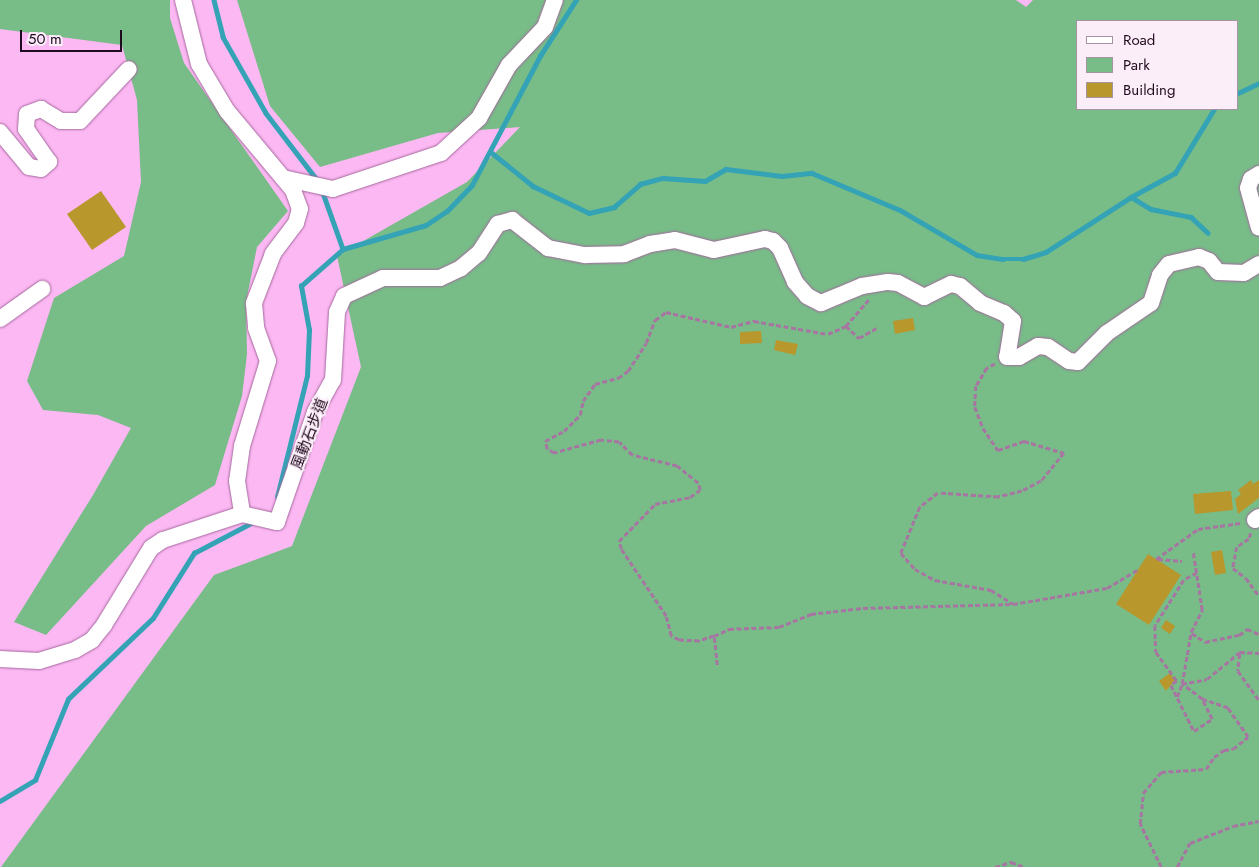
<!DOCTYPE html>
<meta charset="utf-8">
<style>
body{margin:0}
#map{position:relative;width:1259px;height:867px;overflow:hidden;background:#fbb8f2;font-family:Jost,"Noto Sans TC",sans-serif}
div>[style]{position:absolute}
.green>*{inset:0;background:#78bc88}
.stream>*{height:4.5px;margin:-2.25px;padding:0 2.25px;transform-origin:2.25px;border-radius:2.25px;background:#33a3b5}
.building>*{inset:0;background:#b8972c}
.path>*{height:2.5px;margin-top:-1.25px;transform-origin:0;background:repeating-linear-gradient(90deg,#a775a1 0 5px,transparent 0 7.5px)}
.roads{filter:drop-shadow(0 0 1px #a5689e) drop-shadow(0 0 1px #a5689e)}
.minor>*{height:16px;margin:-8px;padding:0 8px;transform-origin:8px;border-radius:8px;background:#fff}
span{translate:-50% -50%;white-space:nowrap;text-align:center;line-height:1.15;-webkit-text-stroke:4px #fceef9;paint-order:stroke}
.street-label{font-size:15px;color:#210a1f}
.legend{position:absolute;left:1076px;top:20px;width:162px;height:90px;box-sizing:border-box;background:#fceef9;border:1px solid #a493a2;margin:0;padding:6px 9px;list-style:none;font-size:15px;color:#210a1f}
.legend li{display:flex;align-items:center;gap:10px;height:25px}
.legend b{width:25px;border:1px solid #a493a2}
.scale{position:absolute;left:20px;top:30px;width:102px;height:22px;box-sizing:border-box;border:2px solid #210a1f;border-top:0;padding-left:6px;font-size:15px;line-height:18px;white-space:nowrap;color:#210a1f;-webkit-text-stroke:4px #fceef9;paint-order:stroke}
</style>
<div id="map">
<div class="green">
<i style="clip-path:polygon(0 0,170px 0,170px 18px,184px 63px,288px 211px,257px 247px,246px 302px,247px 354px,242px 396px,215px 485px,146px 526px,46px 635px,14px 622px,93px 495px,131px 428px,98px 415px,43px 410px,27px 381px,54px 298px,124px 256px,141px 182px,137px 100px,122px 45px,0 29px)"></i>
<i style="clip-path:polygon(evenodd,237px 0,1016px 0,1026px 7px,1033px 0,1259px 0,1259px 867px,1px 867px,214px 575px,292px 546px,361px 367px,337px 256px,467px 182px,520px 127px,438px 133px,320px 167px,270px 106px,237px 0,1078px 21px,1238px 21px,1238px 109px,1078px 109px,1078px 21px)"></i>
</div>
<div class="stream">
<i style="left:214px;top:0;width:38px;rotate:76deg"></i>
<i style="left:223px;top:37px;width:87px;rotate:60.5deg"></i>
<i style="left:266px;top:113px;width:86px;rotate:52.6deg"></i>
<i style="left:1238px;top:93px;width:23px;rotate:-25deg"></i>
<i style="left:491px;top:152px;width:54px;rotate:39deg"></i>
<i style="left:533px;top:186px;width:62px;rotate:25.7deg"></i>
<i style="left:589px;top:213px;width:26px;rotate:-13deg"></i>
<i style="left:614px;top:207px;width:35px;rotate:-41deg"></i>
<i style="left:640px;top:184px;width:24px;rotate:-15deg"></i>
<i style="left:663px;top:178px;width:42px;rotate:4.1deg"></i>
<i style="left:705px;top:181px;width:24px;rotate:-30deg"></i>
<i style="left:726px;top:169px;width:56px;rotate:7.1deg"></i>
<i style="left:782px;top:176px;width:30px;rotate:-6deg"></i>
<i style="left:812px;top:173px;width:95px;rotate:22.8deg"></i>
<i style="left:900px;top:210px;width:89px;rotate:30.3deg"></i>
<i style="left:977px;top:255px;width:26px;rotate:9deg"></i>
<i style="left:1003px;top:259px;width:20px"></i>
<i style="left:1023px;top:259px;width:24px;rotate:-17deg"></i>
<i style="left:1046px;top:252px;width:101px;rotate:-32.9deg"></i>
<i style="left:1131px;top:197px;width:50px;rotate:-28.6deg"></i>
<i style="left:1175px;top:173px;width:75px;rotate:-58.6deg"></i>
<i style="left:322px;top:190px;width:63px;rotate:70.4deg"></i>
<i style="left:1131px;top:197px;width:23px;rotate:31deg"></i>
<i style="left:1151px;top:209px;width:41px;rotate:11.3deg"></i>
<i style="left:1191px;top:217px;width:23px;rotate:43deg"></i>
<i style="left:277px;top:497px;width:125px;rotate:-76.1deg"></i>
<i style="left:307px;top:376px;width:46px;rotate:-87.5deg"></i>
<i style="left:309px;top:330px;width:45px;rotate:-100.3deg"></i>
<i style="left:301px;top:286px;width:56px;rotate:-41.4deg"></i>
<i style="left:343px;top:249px;width:86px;rotate:-16.1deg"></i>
<i style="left:426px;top:225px;width:25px;rotate:-34deg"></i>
<i style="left:447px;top:211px;width:36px;rotate:-46deg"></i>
<i style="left:472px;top:185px;width:146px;rotate:-62.2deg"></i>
<i style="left:540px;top:56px;width:67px;rotate:-57.3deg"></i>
<i style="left:0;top:801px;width:41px;rotate:-31deg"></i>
<i style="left:35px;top:780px;width:87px;rotate:-67.8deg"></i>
<i style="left:68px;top:699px;width:117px;rotate:-43.6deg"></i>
<i style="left:153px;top:618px;width:77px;rotate:-57.8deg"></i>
<i style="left:194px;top:553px;width:69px;rotate:-27.7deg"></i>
</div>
<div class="building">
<i style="clip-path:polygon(101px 191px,126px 227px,92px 250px,67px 214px)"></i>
<i style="clip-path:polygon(913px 318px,915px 330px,895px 334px,893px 321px)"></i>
<i style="clip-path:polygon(761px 331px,762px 343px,740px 344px,740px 332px)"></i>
<i style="clip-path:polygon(776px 340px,798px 344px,795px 355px,774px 350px)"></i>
<i style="clip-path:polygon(1251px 480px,1253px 484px,1259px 480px,1259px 498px,1238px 514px,1235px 499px,1241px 494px,1238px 490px)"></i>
<i style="clip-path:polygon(1231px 491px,1233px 510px,1195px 514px,1193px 494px)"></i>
<i style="clip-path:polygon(1222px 550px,1226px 573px,1215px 575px,1211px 552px)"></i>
<i style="clip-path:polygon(1148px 554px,1181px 575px,1149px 625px,1116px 604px)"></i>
<i style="clip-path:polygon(1166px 620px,1175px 626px,1170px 634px,1161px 628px)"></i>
<i style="clip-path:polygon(1170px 673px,1175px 680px,1166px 691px,1159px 681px)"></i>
</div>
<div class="path">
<i style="left:869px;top:300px;width:35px;rotate:131deg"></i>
<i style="left:846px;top:326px;width:18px;rotate:43deg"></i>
<i style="left:859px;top:338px;width:22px;rotate:-30deg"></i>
<i style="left:995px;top:364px;width:9px;rotate:153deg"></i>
<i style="left:987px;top:368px;width:21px;rotate:121deg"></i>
<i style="left:976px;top:386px;width:21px;rotate:93deg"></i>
<i style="left:975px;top:407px;width:22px;rotate:69deg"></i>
<i style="left:983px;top:428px;width:27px;rotate:56deg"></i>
<i style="left:998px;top:450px;width:28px;rotate:-19deg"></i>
<i style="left:1024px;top:441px;width:42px;rotate:16.7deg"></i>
<i style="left:1064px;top:453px;width:36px;rotate:129deg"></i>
<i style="left:1041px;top:481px;width:21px;rotate:152deg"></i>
<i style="left:1022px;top:491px;width:25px;rotate:166deg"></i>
<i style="left:998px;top:497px;width:60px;rotate:-176.2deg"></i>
<i style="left:938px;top:493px;width:23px;rotate:142deg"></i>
<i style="left:920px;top:507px;width:50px;rotate:112.4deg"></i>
<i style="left:901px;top:553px;width:21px;rotate:49deg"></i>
<i style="left:915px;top:569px;width:23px;rotate:29deg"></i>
<i style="left:935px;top:580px;width:57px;rotate:10.1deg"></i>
<i style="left:991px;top:590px;width:26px;rotate:32deg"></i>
<i style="left:1251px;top:533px;width:6px;rotate:108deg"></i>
<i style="left:1249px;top:539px;width:14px;rotate:146deg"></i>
<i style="left:1237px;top:547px;width:21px;rotate:101deg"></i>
<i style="left:1233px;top:568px;width:16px;rotate:38deg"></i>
<i style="left:1246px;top:578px;width:22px;rotate:54deg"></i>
<i style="left:1156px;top:559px;width:52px;rotate:-35.5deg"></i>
<i style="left:1198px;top:529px;width:43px;rotate:-7.9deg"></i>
<i style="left:1158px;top:559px;width:24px;rotate:5deg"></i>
<i style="left:1197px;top:573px;width:15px;rotate:152deg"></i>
<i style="left:1184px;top:580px;width:54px;rotate:122.2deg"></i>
<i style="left:1155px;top:626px;width:26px;rotate:88deg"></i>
<i style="left:1156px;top:652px;width:36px;rotate:54deg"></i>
<i style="left:1177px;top:681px;width:7px;rotate:146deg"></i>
<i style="left:1171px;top:685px;width:51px;rotate:63.4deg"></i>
<i style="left:1194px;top:731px;width:22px;rotate:-34deg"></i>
<i style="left:1212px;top:719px;width:22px;rotate:-117deg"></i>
<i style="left:1192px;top:633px;width:16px;rotate:35deg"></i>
<i style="left:1205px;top:642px;width:35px;rotate:-12deg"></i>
<i style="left:1239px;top:635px;width:10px;rotate:-37deg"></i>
<i style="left:1247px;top:629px;width:13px;rotate:23deg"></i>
<i style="left:714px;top:636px;width:17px;rotate:-25deg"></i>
<i style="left:729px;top:629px;width:50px;rotate:-2.3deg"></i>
<i style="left:779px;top:627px;width:35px;rotate:-22deg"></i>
<i style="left:811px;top:614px;width:52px;rotate:-6.6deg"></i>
<i style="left:863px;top:608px;width:150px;rotate:-1.5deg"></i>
<i style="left:1013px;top:604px;width:95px;rotate:-9.7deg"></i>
<i style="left:1107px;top:588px;width:35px;rotate:-31deg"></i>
<i style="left:1240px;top:654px;width:17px;rotate:97deg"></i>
<i style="left:1238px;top:671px;width:36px;rotate:54deg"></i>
<i style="left:717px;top:665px;width:29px;rotate:-96deg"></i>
<i style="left:714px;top:636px;width:16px;rotate:162deg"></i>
<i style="left:699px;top:641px;width:20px;rotate:-177deg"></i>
<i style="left:679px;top:640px;width:9px;rotate:-153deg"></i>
<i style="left:671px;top:636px;width:21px;rotate:-104deg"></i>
<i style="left:666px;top:616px;width:81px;rotate:-123.9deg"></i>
<i style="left:621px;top:549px;width:8px;rotate:-104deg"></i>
<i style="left:619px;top:541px;width:52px;rotate:-45.8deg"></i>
<i style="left:655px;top:504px;width:36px;rotate:-11deg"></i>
<i style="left:690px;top:497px;width:12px;rotate:-35deg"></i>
<i style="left:700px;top:490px;width:7px;rotate:-106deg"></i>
<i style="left:698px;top:483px;width:27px;rotate:-141deg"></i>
<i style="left:677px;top:466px;width:46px;rotate:-166.3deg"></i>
<i style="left:632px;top:455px;width:18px;rotate:-135deg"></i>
<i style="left:619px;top:442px;width:18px;rotate:-174deg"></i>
<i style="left:601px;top:440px;width:49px;rotate:164.5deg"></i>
<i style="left:554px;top:453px;width:8px;rotate:-150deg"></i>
<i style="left:547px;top:449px;width:8px;rotate:-104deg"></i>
<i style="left:545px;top:441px;width:21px;rotate:-28deg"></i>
<i style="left:564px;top:431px;width:23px;rotate:-45deg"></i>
<i style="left:580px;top:415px;width:14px;rotate:-78deg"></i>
<i style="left:583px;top:401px;width:21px;rotate:-55deg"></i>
<i style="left:595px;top:384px;width:24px;rotate:-15deg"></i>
<i style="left:618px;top:378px;width:12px;rotate:-35deg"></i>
<i style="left:628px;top:371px;width:33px;rotate:-57deg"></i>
<i style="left:646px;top:343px;width:25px;rotate:-69deg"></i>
<i style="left:655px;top:320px;width:14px;rotate:-36deg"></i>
<i style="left:666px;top:312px;width:67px;rotate:13deg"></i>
<i style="left:731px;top:327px;width:24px;rotate:-15deg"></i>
<i style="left:754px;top:321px;width:75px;rotate:10deg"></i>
<i style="left:828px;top:334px;width:20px;rotate:-24deg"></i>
<i style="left:1177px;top:697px;width:14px;rotate:-69deg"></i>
<i style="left:1182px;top:684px;width:25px;rotate:-11deg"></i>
<i style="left:1207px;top:679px;width:43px;rotate:-39.3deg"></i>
<i style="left:1240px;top:652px;width:19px;rotate:3deg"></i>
<i style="left:995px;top:867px;width:17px;rotate:-17deg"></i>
<i style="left:1011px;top:862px;width:15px;rotate:20deg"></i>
<i style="left:1161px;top:867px;width:48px;rotate:-116deg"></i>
<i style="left:1140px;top:824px;width:31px;rotate:-84deg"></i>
<i style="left:1143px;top:793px;width:28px;rotate:-49deg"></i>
<i style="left:1161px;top:772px;width:45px;rotate:-3.8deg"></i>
<i style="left:1206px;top:769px;width:14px;rotate:-56deg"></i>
<i style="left:1214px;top:757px;width:12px;rotate:-35deg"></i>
<i style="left:1224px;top:750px;width:9px;rotate:-6deg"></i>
<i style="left:1233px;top:749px;width:19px;rotate:-39deg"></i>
<i style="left:1248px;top:737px;width:35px;rotate:-125deg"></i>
<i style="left:1228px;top:708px;width:28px;rotate:-161deg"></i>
<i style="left:1202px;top:699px;width:25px;rotate:-143deg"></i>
<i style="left:1182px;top:684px;width:53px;rotate:-80.2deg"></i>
<i style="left:1191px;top:632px;width:25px;rotate:-63deg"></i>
<i style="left:1202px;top:610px;width:59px;rotate:-98.8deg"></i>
<i style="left:1177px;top:867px;width:27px;rotate:-62deg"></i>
<i style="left:1190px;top:843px;width:46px;rotate:-21.6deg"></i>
<i style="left:1233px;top:826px;width:26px;rotate:-11deg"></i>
</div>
<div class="roads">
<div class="minor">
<i style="left:183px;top:0;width:66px;rotate:76deg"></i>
<i style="left:199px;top:64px;width:55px;rotate:59.2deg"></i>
<i style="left:227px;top:111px;width:103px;rotate:50.1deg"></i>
<i style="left:293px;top:190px;width:20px;rotate:70deg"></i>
<i style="left:300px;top:209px;width:15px;rotate:106deg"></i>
<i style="left:296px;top:223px;width:39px;rotate:127deg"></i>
<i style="left:273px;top:254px;width:53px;rotate:111.2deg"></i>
<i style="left:254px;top:303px;width:25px;rotate:85deg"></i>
<i style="left:256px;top:328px;width:35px;rotate:70deg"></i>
<i style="left:268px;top:361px;width:89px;rotate:107deg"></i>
<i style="left:242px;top:446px;width:35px;rotate:98deg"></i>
<i style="left:237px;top:481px;width:33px;rotate:81deg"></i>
<i style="left:0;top:132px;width:45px;rotate:50.4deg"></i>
<i style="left:29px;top:167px;width:12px;rotate:9deg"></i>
<i style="left:41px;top:169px;width:11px;rotate:-41deg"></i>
<i style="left:49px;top:162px;width:40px;rotate:-124.9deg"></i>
<i style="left:26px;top:129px;width:15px;rotate:-86deg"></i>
<i style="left:27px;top:114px;width:15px;rotate:-20deg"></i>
<i style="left:41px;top:109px;width:23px;rotate:31deg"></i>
<i style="left:61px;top:121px;width:19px"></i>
<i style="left:80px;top:121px;width:71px;rotate:-46.7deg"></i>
<i style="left:1259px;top:174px;width:9px;rotate:148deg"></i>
<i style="left:1251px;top:179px;width:9px;rotate:108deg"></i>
<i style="left:1248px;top:188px;width:41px;rotate:74.6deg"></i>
<i style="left:283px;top:178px;width:51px;rotate:12.4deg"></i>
<i style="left:333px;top:189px;width:114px;rotate:-18.4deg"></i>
<i style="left:441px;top:153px;width:52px;rotate:-42.6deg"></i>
<i style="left:479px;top:118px;width:61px;rotate:-60.5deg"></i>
<i style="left:509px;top:65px;width:52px;rotate:-46.5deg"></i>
<i style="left:545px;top:27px;width:29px;rotate:-70deg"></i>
<i style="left:0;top:319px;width:52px;rotate:-35.5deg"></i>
<i style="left:242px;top:514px;width:36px;rotate:13deg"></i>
<i style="left:277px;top:522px;width:116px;rotate:-70.9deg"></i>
<i style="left:315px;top:412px;width:37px;rotate:-61deg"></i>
<i style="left:333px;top:380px;width:68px;rotate:-86.6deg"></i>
<i style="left:337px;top:312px;width:17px;rotate:-66deg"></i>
<i style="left:344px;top:296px;width:43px;rotate:-24.8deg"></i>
<i style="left:383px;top:278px;width:57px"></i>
<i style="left:440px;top:278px;width:23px;rotate:-25deg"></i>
<i style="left:461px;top:268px;width:23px;rotate:-40deg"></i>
<i style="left:479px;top:253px;width:35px;rotate:-57deg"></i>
<i style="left:498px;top:224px;width:15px;rotate:-16deg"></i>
<i style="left:512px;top:220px;width:46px;rotate:37.9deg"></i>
<i style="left:548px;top:248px;width:38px;rotate:11deg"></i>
<i style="left:585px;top:255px;width:39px;rotate:-1deg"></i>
<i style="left:624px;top:254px;width:28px;rotate:-21deg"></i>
<i style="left:650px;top:244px;width:25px;rotate:-9deg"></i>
<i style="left:675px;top:240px;width:40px;rotate:14.4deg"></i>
<i style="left:714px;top:250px;width:52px;rotate:-12.2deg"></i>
<i style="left:765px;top:239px;width:8px;rotate:14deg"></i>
<i style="left:773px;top:241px;width:10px;rotate:45deg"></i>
<i style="left:780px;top:248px;width:37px;rotate:66deg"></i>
<i style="left:795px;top:282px;width:18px;rotate:49deg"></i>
<i style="left:807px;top:296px;width:16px;rotate:27deg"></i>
<i style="left:821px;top:303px;width:44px;rotate:-22.5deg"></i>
<i style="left:862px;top:286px;width:26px;rotate:-9deg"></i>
<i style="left:888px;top:282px;width:10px;rotate:6deg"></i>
<i style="left:898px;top:283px;width:30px;rotate:28deg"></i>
<i style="left:924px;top:297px;width:30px;rotate:-26deg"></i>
<i style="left:951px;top:284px;width:9px;rotate:13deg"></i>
<i style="left:960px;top:286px;width:26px;rotate:40deg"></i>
<i style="left:980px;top:303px;width:26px;rotate:23deg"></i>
<i style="left:1004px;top:313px;width:12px;rotate:42deg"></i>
<i style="left:1013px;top:321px;width:36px;rotate:99deg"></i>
<i style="left:1007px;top:357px;width:12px"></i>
<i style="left:1019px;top:357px;width:22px;rotate:-30deg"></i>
<i style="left:1038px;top:346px;width:10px;rotate:6deg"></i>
<i style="left:1048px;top:347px;width:25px;rotate:34deg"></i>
<i style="left:1069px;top:361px;width:9px;rotate:6deg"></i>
<i style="left:1078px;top:362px;width:41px;rotate:-45deg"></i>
<i style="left:1107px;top:333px;width:53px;rotate:-34.3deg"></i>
<i style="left:1151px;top:303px;width:29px;rotate:-72deg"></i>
<i style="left:1160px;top:275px;width:14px;rotate:-51deg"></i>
<i style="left:1169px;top:264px;width:31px;rotate:-13deg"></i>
<i style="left:1199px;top:257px;width:11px;rotate:22deg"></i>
<i style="left:1209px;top:261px;width:14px;rotate:51deg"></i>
<i style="left:1218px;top:272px;width:26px;rotate:2deg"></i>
<i style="left:1244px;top:273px;width:17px;rotate:-31deg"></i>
<i style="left:1255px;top:520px;width:5px;rotate:-37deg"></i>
<i style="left:0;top:659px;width:39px;rotate:3deg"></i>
<i style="left:39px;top:661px;width:38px;rotate:-17deg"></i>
<i style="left:75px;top:650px;width:20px;rotate:-30deg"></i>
<i style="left:92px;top:640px;width:19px;rotate:-51deg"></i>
<i style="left:104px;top:625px;width:90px;rotate:-58.6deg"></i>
<i style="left:151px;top:548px;width:14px;rotate:-34deg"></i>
<i style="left:163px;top:540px;width:83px;rotate:-18.2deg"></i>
</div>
</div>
<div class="street-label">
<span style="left:310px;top:434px;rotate:-69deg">風動石步道</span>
</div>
<ul class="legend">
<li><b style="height:6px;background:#fff"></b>Road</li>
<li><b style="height:14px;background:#78bc88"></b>Park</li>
<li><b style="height:14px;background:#b8972c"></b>Building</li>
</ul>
<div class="scale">50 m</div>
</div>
